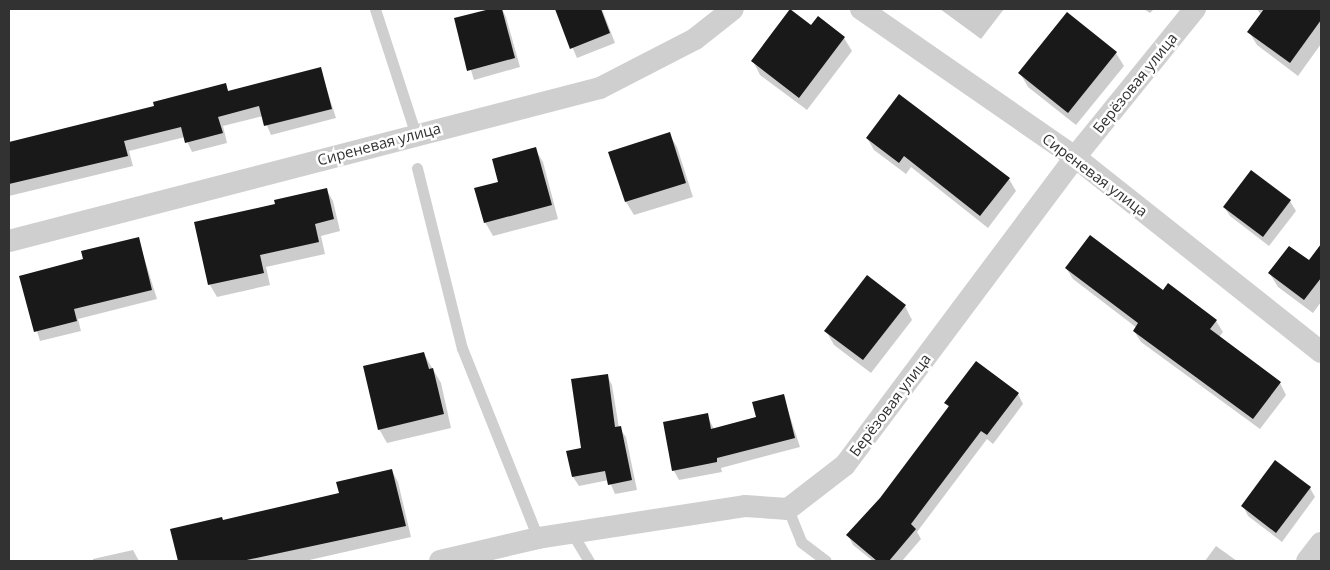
<!DOCTYPE html>
<meta charset="utf-8">
<style>
body{margin:0}
#map{position:relative;width:1330px;height:570px;overflow:hidden;background:#fff;font-family:"Open Sans",sans-serif}
div>[style]{position:absolute}
.shadow>*{inset:0;background:#0003}
.building>*{inset:0;background:#191919}
.lane>*{height:11px;margin:-5.5px;padding:0 5.5px;transform-origin:5.5px;border-radius:5.5px;background:#cfcfcf}
.street>*{height:22px;margin:-11px;padding:0 11px;transform-origin:11px;border-radius:11px;background:#cfcfcf}
span{translate:-50% -50%;white-space:nowrap;text-align:center;line-height:1.15;-webkit-text-stroke:5px #fff;paint-order:stroke}
.street-label{font-size:15px;color:#323232}
.frame{position:absolute;inset:0;border:10px solid #323232;pointer-events:none}
</style>
<div id="map">
<div class="shadow">
<i style="clip-path:polygon(495px 9px,502px 9px,506px 17px,520px 67px,474px 80px,455px 19px)"></i>
<i style="clip-path:polygon(556px 9px,602px 9px,615px 43px,577px 58px)"></i>
<i style="clip-path:polygon(940px 9px,1004px 9px,981px 39px)"></i>
<i style="clip-path:polygon(1144px 9px,1154px 9px,1150px 13px)"></i>
<i style="clip-path:polygon(1257px 9px,1321px 9px,1321px 44px,1298px 76px,1257px 45px,1249px 32px,1261px 15px)"></i>
<i style="clip-path:polygon(811px 26px,844px 38px,852px 51px,807px 110px,760px 75px,753px 61px)"></i>
<i style="clip-path:polygon(1116px 53px,1124px 66px,1076px 125px,1028px 87px,1020px 73px)"></i>
<i style="clip-path:polygon(320px 68px,336px 118px,271px 135px,263px 116px,223px 126px,227px 143px,192px 152px,185px 137px,129px 151px,133px 166px,9px 196px,9px 144px,155px 107px,225px 85px,229px 92px)"></i>
<i style="clip-path:polygon(899px 96px,1009px 179px,1016px 191px,988px 228px,911px 167px,906px 174px,874px 150px,867px 138px)"></i>
<i style="clip-path:polygon(669px 134px,677px 147px,693px 197px,634px 215px,626px 202px,610px 153px)"></i>
<i style="clip-path:polygon(535px 149px,543px 162px,558px 219px,493px 236px,485px 222px,499px 183px)"></i>
<i style="clip-path:polygon(1251px 171px,1290px 201px,1296px 211px,1269px 246px,1230px 216px,1224px 207px)"></i>
<i style="clip-path:polygon(326px 189px,333px 201px,340px 231px,321px 236px,325px 254px,266px 267px,270px 285px,217px 297px,210px 285px,276px 205px)"></i>
<i style="clip-path:polygon(138px 238px,157px 299px,78px 319px,81px 331px,40px 341px,20px 276px,85px 260px)"></i>
<i style="clip-path:polygon(1321px 246px,1321px 302px,1313px 313px,1278px 287px,1270px 274px,1309px 262px)"></i>
<i style="clip-path:polygon(1066px 268px,1164px 292px,1216px 321px,1223px 332px,1219px 337px,1280px 383px,1286px 395px,1260px 429px,1141px 342px,1134px 331px,1137px 328px,1073px 279px)"></i>
<i style="clip-path:polygon(905px 306px,912px 320px,871px 373px,834px 345px,826px 331px)"></i>
<i style="clip-path:polygon(424px 354px,441px 383px,451px 428px,387px 443px,379px 429px)"></i>
<i style="clip-path:polygon(607px 375px,612px 385px,619px 428px,626px 437px,637px 490px,615px 494px,609px 480px,579px 486px,573px 477px)"></i>
<i style="clip-path:polygon(1018px 394px,1023px 404px,993px 444px,987px 439px,917px 532px,921px 539px,902px 561px,873px 561px,853px 545px,848px 535px,880px 499px,949px 408px,946px 403px)"></i>
<i style="clip-path:polygon(783px 395px,800px 447px,721px 468px,722px 472px,679px 480px,674px 471px,664px 423px,707px 415px,714px 429px,757px 417px)"></i>
<i style="clip-path:polygon(392px 471px,398px 482px,411px 537px,305px 561px,179px 561px,172px 530px,224px 522px,340px 494px)"></i>
<i style="clip-path:polygon(1310px 488px,1315px 497px,1282px 542px,1248px 516px,1243px 506px)"></i>
<i style="clip-path:polygon(1216px 546px,1237px 561px,1205px 561px)"></i>
<i style="clip-path:polygon(133px 550px,139px 561px,93px 561px,93px 559px)"></i>
</div>
<div class="building">
<i style="clip-path:polygon(490px 9px,502px 9px,515px 58px,467px 71px,454px 18px)"></i>
<i style="clip-path:polygon(555px 9px,601px 9px,610px 33px,570px 49px)"></i>
<i style="clip-path:polygon(790px 9px,811px 25px,818px 16px,845px 37px,799px 98px,751px 61px)"></i>
<i style="clip-path:polygon(1264px 9px,1321px 9px,1321px 20px,1290px 63px,1247px 32px)"></i>
<i style="clip-path:polygon(1067px 12px,1117px 52px,1068px 113px,1018px 73px)"></i>
<i style="clip-path:polygon(321px 67px,332px 109px,264px 126px,259px 106px,218px 117px,223px 133px,185px 143px,181px 127px,124px 141px,128px 156px,9px 184px,9px 142px,154px 106px,153px 102px,226px 83px,228px 91px)"></i>
<i style="clip-path:polygon(899px 94px,1010px 178px,980px 216px,904px 156px,899px 163px,866px 138px)"></i>
<i style="clip-path:polygon(670px 132px,686px 183px,625px 202px,608px 152px)"></i>
<i style="clip-path:polygon(536px 147px,552px 205px,484px 223px,474px 188px,498px 182px,492px 159px)"></i>
<i style="clip-path:polygon(1251px 170px,1291px 200px,1263px 237px,1223px 207px)"></i>
<i style="clip-path:polygon(327px 188px,334px 219px,315px 224px,319px 242px,260px 255px,264px 273px,208px 285px,194px 222px,275px 204px,274px 200px)"></i>
<i style="clip-path:polygon(1090px 235px,1163px 290px,1168px 283px,1217px 320px,1210px 329px,1281px 382px,1253px 419px,1133px 331px,1138px 323px,1065px 268px)"></i>
<i style="clip-path:polygon(139px 237px,152px 290px,74px 309px,77px 321px,34px 332px,19px 276px,83px 259px,81px 251px)"></i>
<i style="clip-path:polygon(1321px 244px,1321px 278px,1304px 300px,1268px 273px,1289px 246px,1309px 260px)"></i>
<i style="clip-path:polygon(867px 275px,906px 305px,863px 360px,824px 331px)"></i>
<i style="clip-path:polygon(424px 352px,429px 369px,433px 368px,444px 414px,378px 430px,363px 366px)"></i>
<i style="clip-path:polygon(976px 361px,1019px 393px,987px 435px,981px 431px,911px 524px,916px 529px,889px 561px,877px 561px,846px 535px,880px 498px,949px 406px,944px 403px)"></i>
<i style="clip-path:polygon(608px 374px,615px 427px,621px 426px,632px 480px,608px 485px,605px 471px,572px 477px,566px 451px,581px 448px,571px 379px)"></i>
<i style="clip-path:polygon(784px 394px,795px 438px,717px 458px,717px 462px,672px 471px,663px 422px,708px 413px,711px 429px,756px 417px,752px 402px)"></i>
<i style="clip-path:polygon(1275px 460px,1311px 487px,1276px 533px,1241px 506px)"></i>
<i style="clip-path:polygon(392px 469px,406px 526px,242px 561px,178px 561px,170px 529px,222px 517px,223px 520px,339px 493px,336px 482px)"></i>
</div>
<div class="lane">
<i style="left:375px;top:9px;width:133px;rotate:72deg"></i>
<i style="left:417px;top:168px;width:186px;rotate:76deg"></i>
<i style="left:462px;top:348px;width:205px;rotate:68.2deg"></i>
<i style="left:788px;top:509px;width:35px;rotate:68deg"></i>
<i style="left:801px;top:542px;width:31px;rotate:37deg"></i>
<i style="left:572px;top:533px;width:33px;rotate:59deg"></i>
</div>
<div class="street">
<i style="left:861px;top:9px;width:260px;rotate:34.7deg"></i>
<i style="left:1075px;top:157px;width:314px;rotate:38.4deg"></i>
<i style="left:9px;top:241px;width:610px;rotate:-14.51deg"></i>
<i style="left:600px;top:88px;width:107px;rotate:-27.3deg"></i>
<i style="left:695px;top:39px;width:48px;rotate:-38.3deg"></i>
<i style="left:440px;top:561px;width:101px;rotate:-13.2deg"></i>
<i style="left:538px;top:538px;width:209px;rotate:-8.8deg"></i>
<i style="left:745px;top:506px;width:43px;rotate:4deg"></i>
<i style="left:788px;top:509px;width:72px;rotate:-37.7deg"></i>
<i style="left:845px;top:465px;width:384px;rotate:-53.2deg"></i>
<i style="left:1075px;top:157px;width:191px;rotate:-51deg"></i>
<i style="left:1307px;top:561px;width:23px;rotate:-52deg"></i>
</div>
<div class="street-label">
<span style="left:1135px;top:83px;rotate:-51deg">Берёзовая улица</span>
<span style="left:379px;top:144px;rotate:-15deg">Сиреневая улица</span>
<span style="left:1095px;top:175px;rotate:37deg">Сиреневая улица</span>
<span style="left:890px;top:405px;rotate:-53deg">Берёзовая улица</span>
</div>
<div class="frame"></div>
</div>
